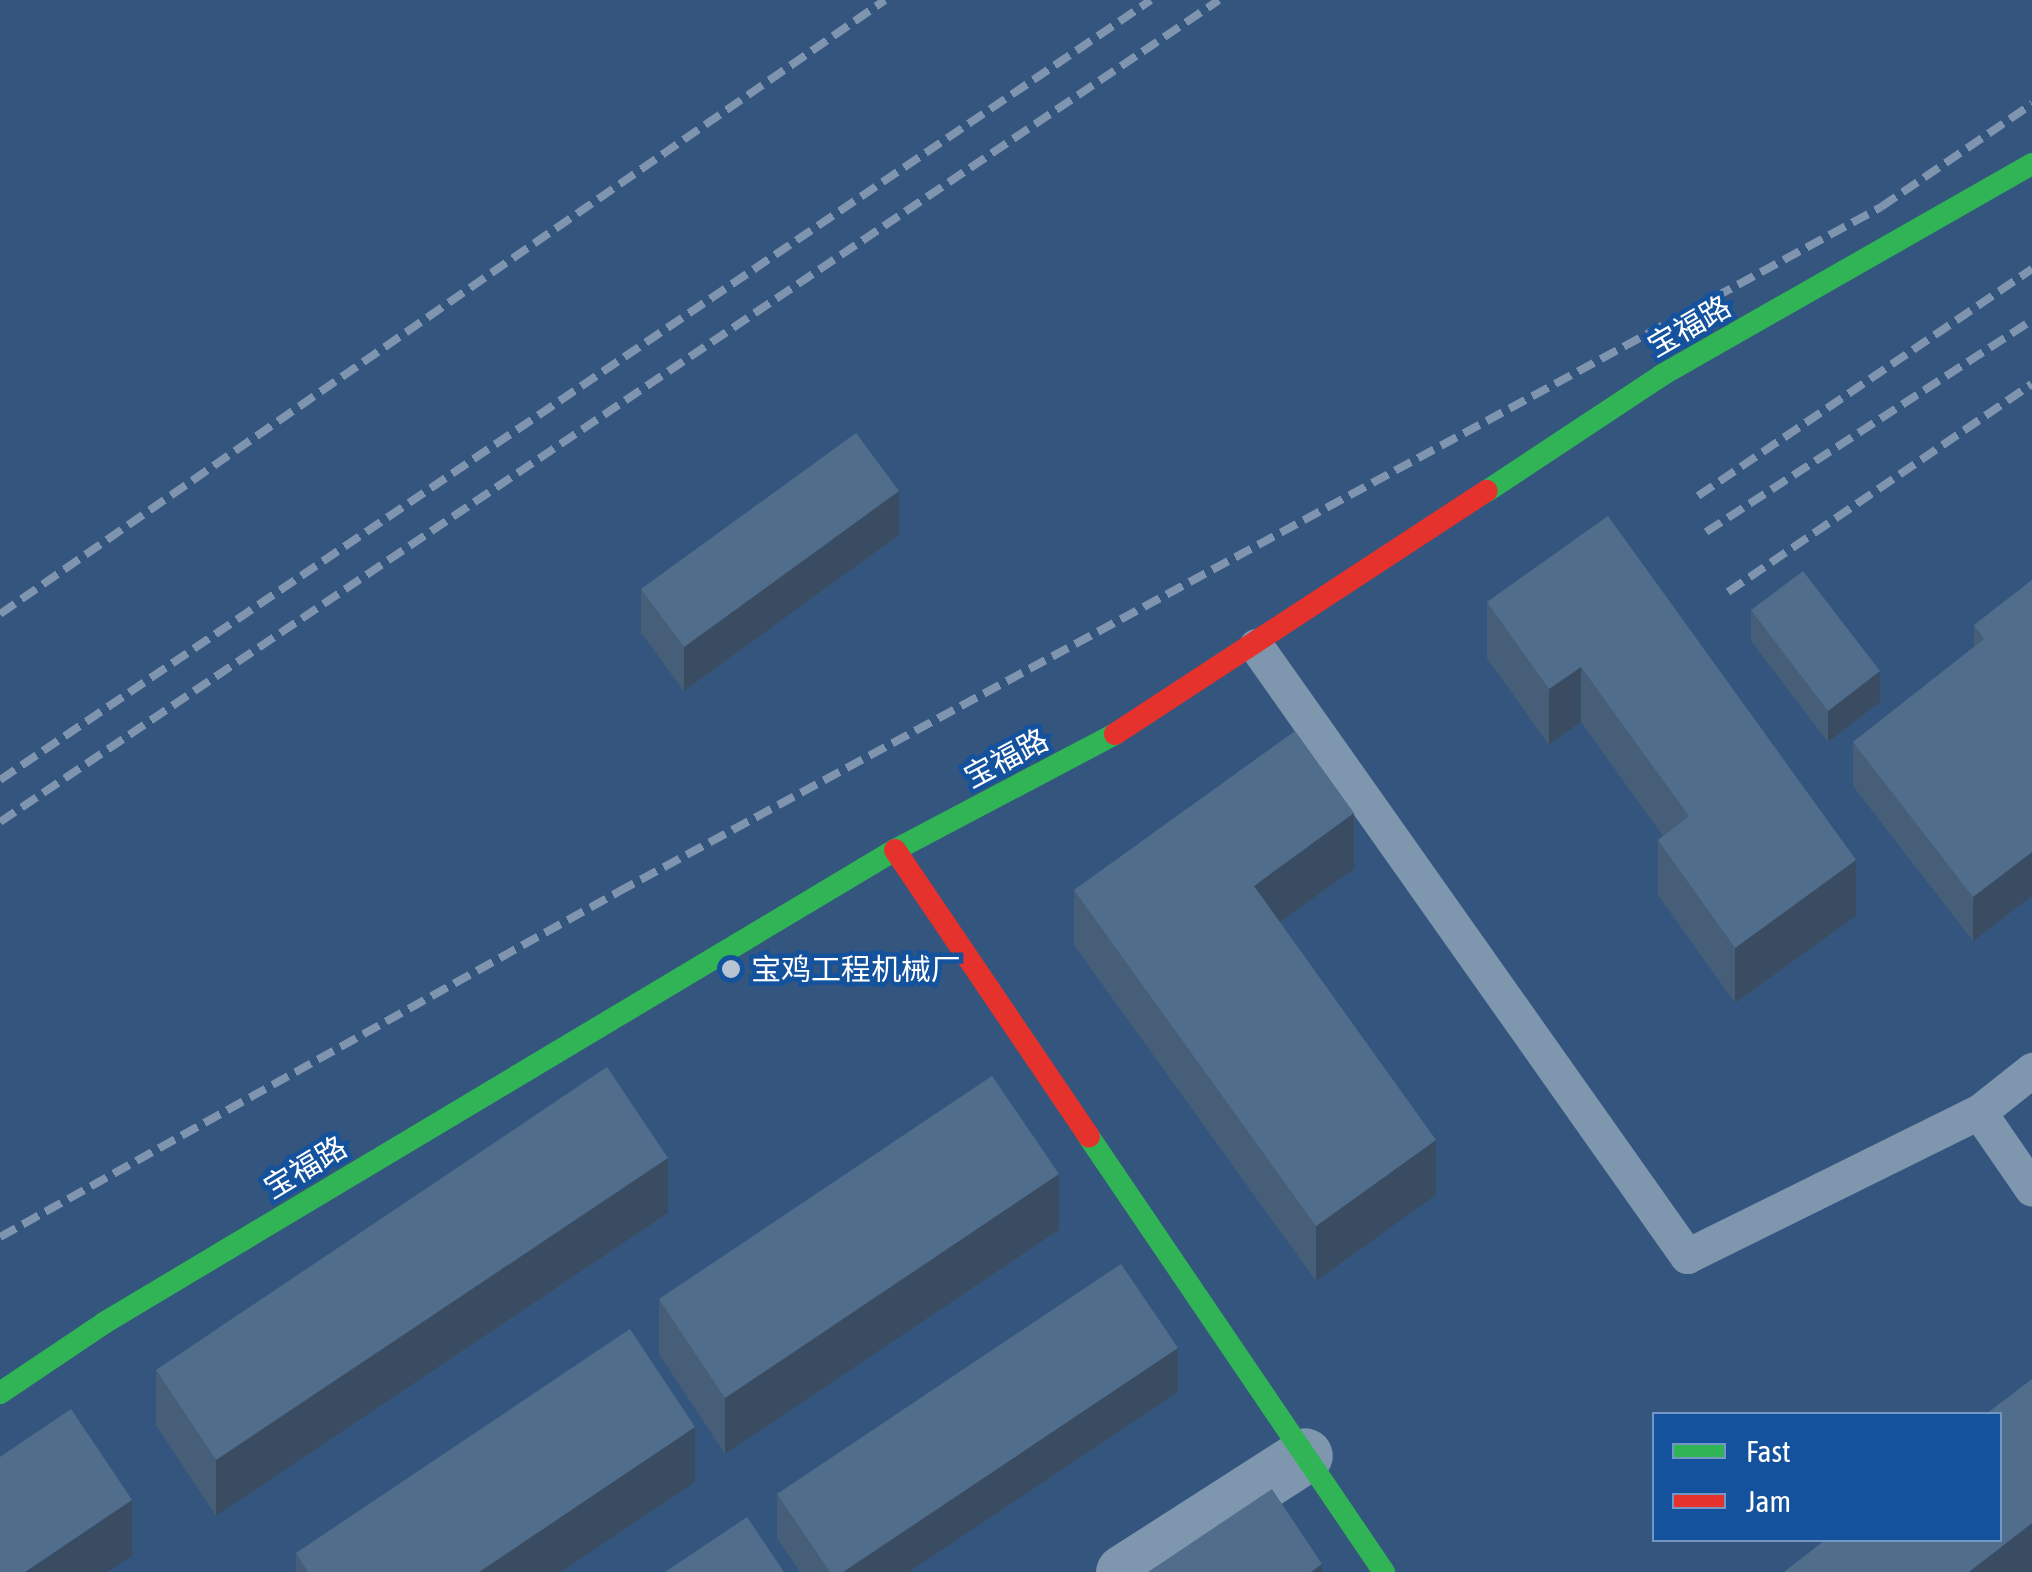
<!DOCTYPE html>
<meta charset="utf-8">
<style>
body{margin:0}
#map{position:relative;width:2032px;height:1572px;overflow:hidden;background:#34567e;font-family:"Asap Condensed","Noto Sans SC",sans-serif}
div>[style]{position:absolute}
.lane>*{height:35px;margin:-17.5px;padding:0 17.5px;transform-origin:17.5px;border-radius:17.5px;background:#7f96af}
.street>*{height:55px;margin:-27.5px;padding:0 27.5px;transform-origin:27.5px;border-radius:27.5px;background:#7f96af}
.fast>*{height:22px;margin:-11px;padding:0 11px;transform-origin:11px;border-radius:11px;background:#30b455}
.jam>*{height:22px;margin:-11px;padding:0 11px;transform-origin:11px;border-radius:11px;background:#e5322d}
.rail>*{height:8px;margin-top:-4px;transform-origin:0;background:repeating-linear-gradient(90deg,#7f94ae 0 18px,transparent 0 26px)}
.wall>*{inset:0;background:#465e78}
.shaded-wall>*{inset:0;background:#394c62}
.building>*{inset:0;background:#516d8c}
.dots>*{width:28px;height:28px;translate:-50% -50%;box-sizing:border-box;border:5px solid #14529e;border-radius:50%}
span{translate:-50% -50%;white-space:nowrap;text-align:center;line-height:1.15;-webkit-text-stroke:9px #14529e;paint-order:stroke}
.street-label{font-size:30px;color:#fff}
.poi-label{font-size:30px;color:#fff}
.left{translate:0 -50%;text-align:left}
.legend{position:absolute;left:1652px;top:1412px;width:350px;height:130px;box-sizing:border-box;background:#14529e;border:2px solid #7297c5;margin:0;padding:12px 18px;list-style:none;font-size:30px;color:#fff}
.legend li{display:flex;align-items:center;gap:20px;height:50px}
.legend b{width:50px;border:2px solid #7297c5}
</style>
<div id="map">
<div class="lane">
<i style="left:1256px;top:646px;width:747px;rotate:54.76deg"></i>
<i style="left:1687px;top:1256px;width:326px;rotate:-26.3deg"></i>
<i style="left:1979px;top:1112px;width:68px;rotate:-38.4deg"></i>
<i style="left:1979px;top:1112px;width:93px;rotate:55.5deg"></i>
</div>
<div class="street">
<i style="left:1123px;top:1572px;width:216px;rotate:-32.7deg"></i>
</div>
<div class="fast">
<i style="left:1487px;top:491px;width:210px;rotate:-33.5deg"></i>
<i style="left:1662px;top:375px;width:426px;rotate:-29.7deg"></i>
<i style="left:1089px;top:1137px;width:526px;rotate:55.86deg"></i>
<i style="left:0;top:1393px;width:125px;rotate:-33.9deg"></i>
<i style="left:104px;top:1323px;width:922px;rotate:-30.88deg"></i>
<i style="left:895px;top:850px;width:249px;rotate:-27.8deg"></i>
</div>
<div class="jam">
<i style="left:1115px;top:734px;width:444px;rotate:-33.2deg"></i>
<i style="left:895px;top:850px;width:346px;rotate:55.9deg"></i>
</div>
<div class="rail">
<i style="left:1698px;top:496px;width:404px;rotate:-34.2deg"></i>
<i style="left:1706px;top:532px;width:389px;rotate:-33deg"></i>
<i style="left:1728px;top:592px;width:368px;rotate:-34.4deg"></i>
<i style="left:0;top:614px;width:1077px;rotate:-34.75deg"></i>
<i style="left:0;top:780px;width:1390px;rotate:-34.12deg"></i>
<i style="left:0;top:822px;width:1470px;rotate:-33.99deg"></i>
<i style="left:0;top:1237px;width:708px;rotate:-29.17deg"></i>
<i style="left:618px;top:892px;width:1437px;rotate:-28.47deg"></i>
<i style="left:1881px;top:207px;width:183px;rotate:-34.3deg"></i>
</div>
<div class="wall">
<i style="clip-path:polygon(1608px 516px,1856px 916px,1735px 1003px,1658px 895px,1658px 840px,1663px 836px,1581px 722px,1549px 745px,1487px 658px,1487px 602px)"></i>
<i style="clip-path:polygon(899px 535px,684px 691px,641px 633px,641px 589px)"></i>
<i style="clip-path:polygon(2032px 580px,2032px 896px,1973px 941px,1853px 786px,1853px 742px,1974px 647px,1974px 625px)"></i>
<i style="clip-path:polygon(1751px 610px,1880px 702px,1828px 742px,1751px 641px)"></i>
<i style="clip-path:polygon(1354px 869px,1280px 922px,1436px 1195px,1316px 1281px,1074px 945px,1074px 890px)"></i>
<i style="clip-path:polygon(668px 1213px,216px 1516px,156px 1425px,156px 1370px)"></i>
<i style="clip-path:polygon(1059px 1230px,725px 1454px,659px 1354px,659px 1299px)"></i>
<i style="clip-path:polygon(1178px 1392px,909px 1572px,800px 1572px,777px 1538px,777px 1494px)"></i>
<i style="clip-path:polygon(695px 1482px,561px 1572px,296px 1572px,296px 1553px)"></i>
</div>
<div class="shaded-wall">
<i style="clip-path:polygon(899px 491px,899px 535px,684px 691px,684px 647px)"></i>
<i style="clip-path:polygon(1581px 667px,1581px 722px,1549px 745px,1549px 689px)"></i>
<i style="clip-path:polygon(1880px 671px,1880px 702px,1828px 742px,1828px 711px)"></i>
<i style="clip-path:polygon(1354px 813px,1354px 869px,1254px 941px,1254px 886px)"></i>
<i style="clip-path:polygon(2032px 852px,2032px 896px,1973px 941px,1973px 897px)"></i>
<i style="clip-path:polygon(1856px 860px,1856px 916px,1735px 1003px,1735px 948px)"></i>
<i style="clip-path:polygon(1436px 1140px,1436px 1195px,1316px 1281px,1316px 1226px)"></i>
<i style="clip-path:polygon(668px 1158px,668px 1213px,216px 1516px,216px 1460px)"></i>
<i style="clip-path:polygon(1059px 1174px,1059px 1230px,725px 1454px,725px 1398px)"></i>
<i style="clip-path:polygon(1178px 1348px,1178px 1392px,909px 1572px,843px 1572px)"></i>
<i style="clip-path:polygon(695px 1427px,695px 1482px,561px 1572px,479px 1572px)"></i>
<i style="clip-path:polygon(132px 1500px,132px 1556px,107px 1572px,25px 1572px)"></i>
<i style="clip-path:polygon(2032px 1523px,2032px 1572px,1969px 1572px)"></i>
<i style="clip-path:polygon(1322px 1564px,1322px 1572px,1311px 1572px)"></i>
</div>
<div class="building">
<i style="clip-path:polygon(856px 433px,899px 491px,684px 647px,641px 589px)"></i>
<i style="clip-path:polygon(1608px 516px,1856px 860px,1735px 948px,1658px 840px,1689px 816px,1581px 667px,1549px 689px,1487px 602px)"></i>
<i style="clip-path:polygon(1803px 571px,1880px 671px,1828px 711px,1751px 610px)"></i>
<i style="clip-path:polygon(2032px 580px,2032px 852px,1973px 897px,1853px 742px,1984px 639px,1974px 625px)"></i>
<i style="clip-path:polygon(1295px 731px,1354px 813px,1254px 886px,1436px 1140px,1316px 1226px,1074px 890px)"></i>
<i style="clip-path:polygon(607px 1067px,668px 1158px,216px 1460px,156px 1370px)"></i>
<i style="clip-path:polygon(992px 1076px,1059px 1174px,725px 1398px,659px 1299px)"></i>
<i style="clip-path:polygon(1121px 1264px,1178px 1348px,843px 1572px,830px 1572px,777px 1494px)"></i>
<i style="clip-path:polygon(630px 1329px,695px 1427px,479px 1572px,308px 1572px,296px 1553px)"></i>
<i style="clip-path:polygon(2032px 1379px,2032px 1523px,1969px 1572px,1784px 1572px,1825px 1540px,2000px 1540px,2000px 1414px,1986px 1414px)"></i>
<i style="clip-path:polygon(71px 1409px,132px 1500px,25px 1572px,0 1572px,0 1457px)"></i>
<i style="clip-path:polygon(1272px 1489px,1322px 1564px,1311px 1572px,1148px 1572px)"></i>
<i style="clip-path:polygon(747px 1517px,784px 1572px,665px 1572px)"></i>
</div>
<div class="dots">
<i style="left:731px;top:969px;background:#b8c4d2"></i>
</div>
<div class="street-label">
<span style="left:1689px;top:326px;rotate:-30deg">宝福路</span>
<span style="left:1006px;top:758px;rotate:-28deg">宝福路</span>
<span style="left:305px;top:1167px;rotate:-31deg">宝福路</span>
</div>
<div class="poi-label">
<span class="left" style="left:751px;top:969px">宝鸡工程机械厂</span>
</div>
<ul class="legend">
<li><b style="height:12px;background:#30b455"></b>Fast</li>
<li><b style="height:12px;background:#e5322d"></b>Jam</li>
</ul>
</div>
